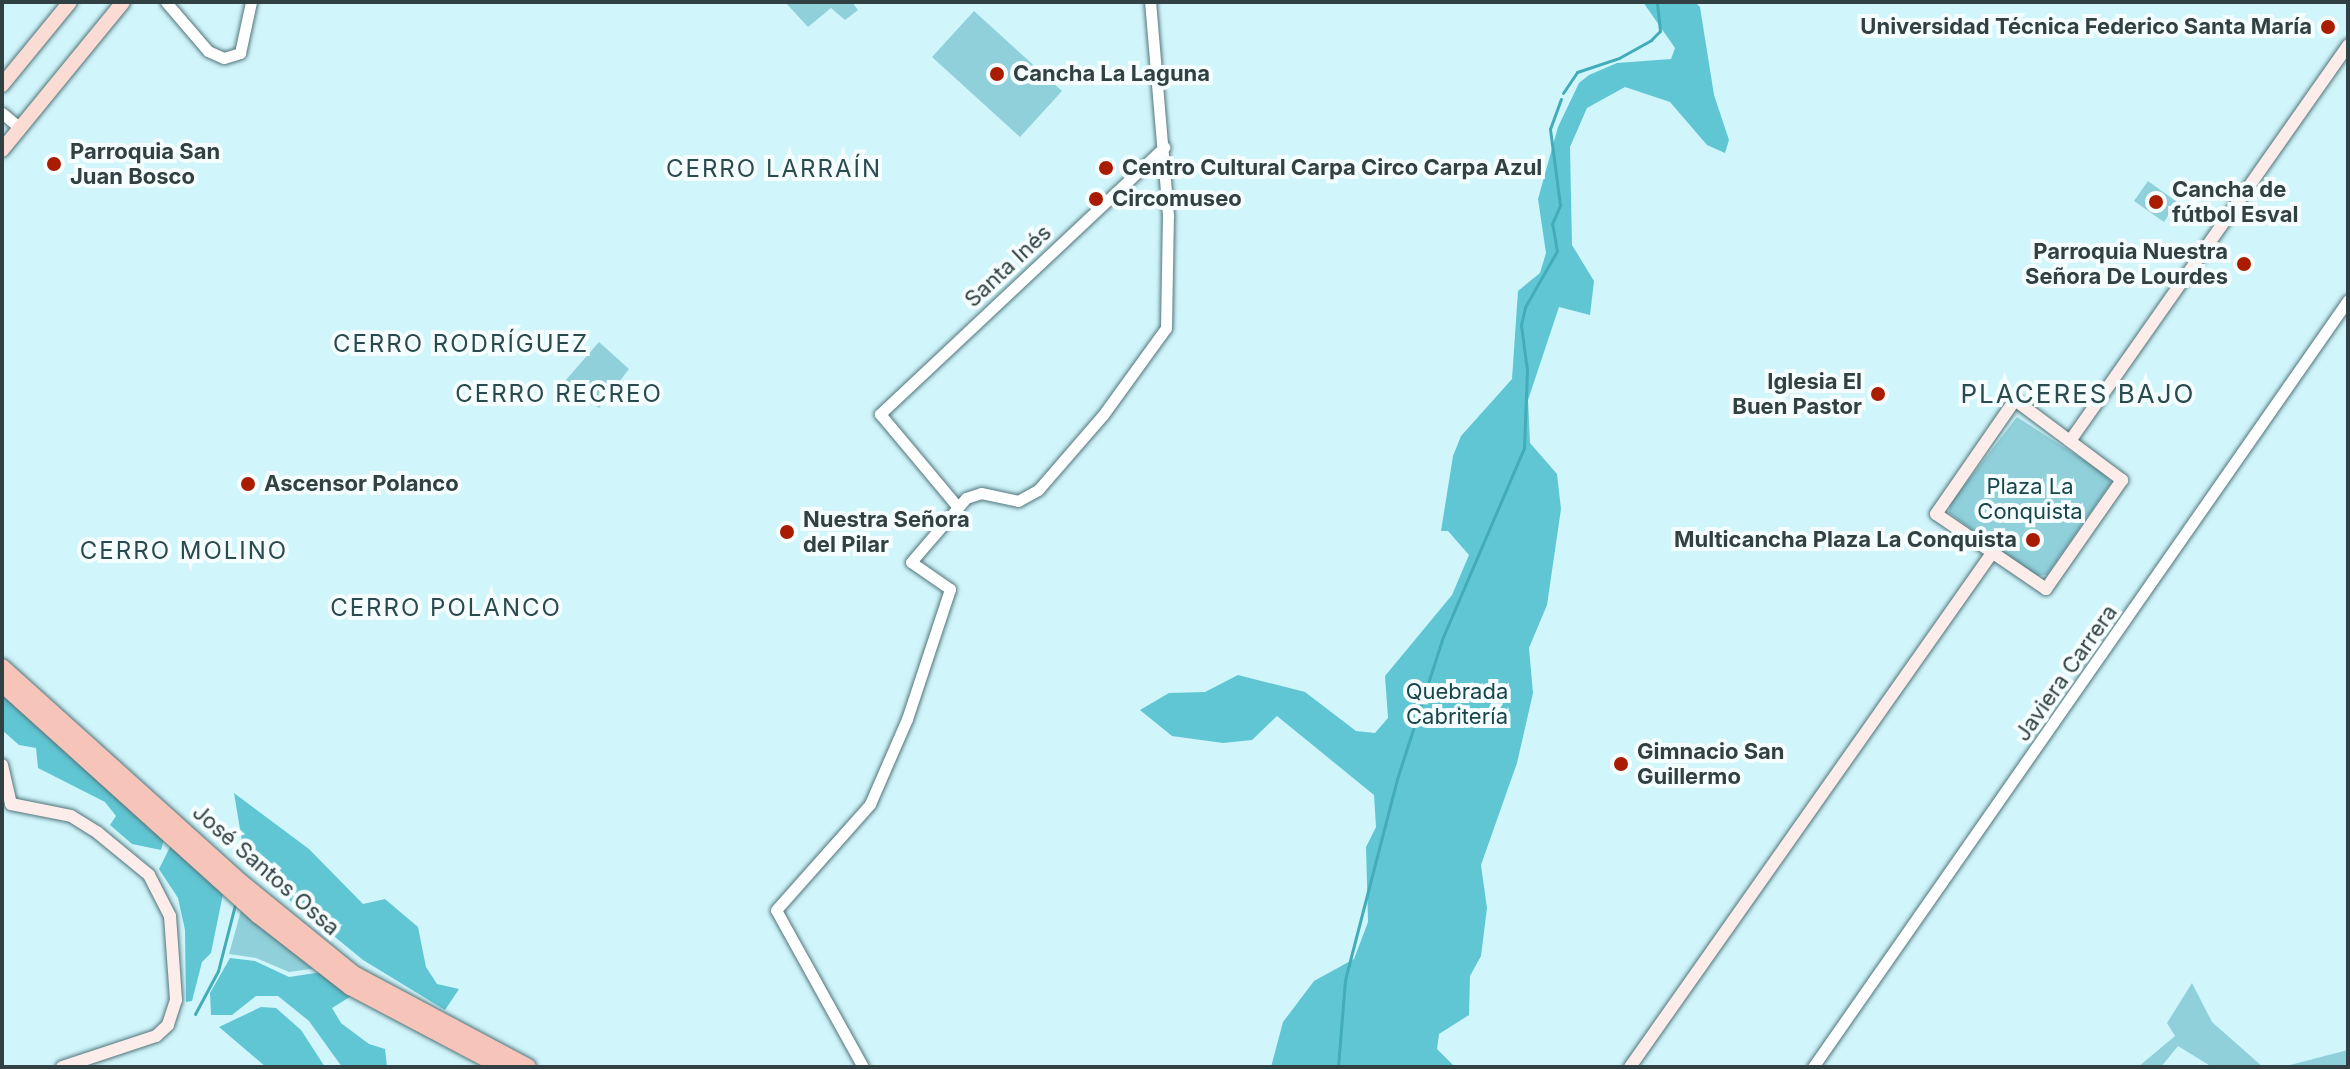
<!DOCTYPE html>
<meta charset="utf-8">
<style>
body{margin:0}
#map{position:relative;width:2350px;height:1069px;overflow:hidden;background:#d0f6fc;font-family:Inter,sans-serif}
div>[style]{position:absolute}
.green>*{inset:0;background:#90d0da}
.forest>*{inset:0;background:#60c6d4}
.stream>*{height:3px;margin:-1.5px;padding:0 1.5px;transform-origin:1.5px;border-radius:1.5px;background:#43acb9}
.roads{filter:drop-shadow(0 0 2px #517479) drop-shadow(0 0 2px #517479)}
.tertiary>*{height:11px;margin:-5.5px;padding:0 5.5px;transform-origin:5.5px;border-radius:5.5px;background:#fff}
.secondary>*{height:12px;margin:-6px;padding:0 6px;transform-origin:6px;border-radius:6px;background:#fcedea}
.primary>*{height:14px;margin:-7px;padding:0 7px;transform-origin:7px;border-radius:7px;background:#fadcd5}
.motorway>*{height:16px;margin:-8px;padding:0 8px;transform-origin:8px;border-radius:8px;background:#f6c4b9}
.dots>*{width:22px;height:22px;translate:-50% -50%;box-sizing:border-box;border:4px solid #f5fdfe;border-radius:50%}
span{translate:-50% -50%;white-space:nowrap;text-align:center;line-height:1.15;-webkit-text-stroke:8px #f5fdfe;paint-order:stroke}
.poi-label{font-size:22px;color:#314042;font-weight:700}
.right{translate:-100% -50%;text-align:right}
.left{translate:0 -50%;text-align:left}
.street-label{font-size:22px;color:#314042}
.park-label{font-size:22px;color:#18464c}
.neighbourhood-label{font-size:24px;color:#294a4f;letter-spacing:2px}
.quarter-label{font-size:26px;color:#294a4f;letter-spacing:2px}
.frame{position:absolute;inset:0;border:4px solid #314042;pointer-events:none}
</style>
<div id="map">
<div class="green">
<i style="clip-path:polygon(785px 2px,852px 2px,858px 10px,845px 20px,831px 8px,808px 27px)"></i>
<i style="clip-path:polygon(974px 11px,1062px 91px,1020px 137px,932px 57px)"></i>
<i style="clip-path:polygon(2148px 181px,2177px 202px,2164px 222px,2134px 201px)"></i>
<i style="clip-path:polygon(599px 342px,629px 369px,599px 408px,565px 381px)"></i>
<i style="clip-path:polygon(2017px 417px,2107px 475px,2111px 483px,2047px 575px,2035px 576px,1949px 513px,1950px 504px)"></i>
<i style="clip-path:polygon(242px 907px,318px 968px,289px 972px,256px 958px,229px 954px)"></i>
<i style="clip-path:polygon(2192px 983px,2212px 1022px,2263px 1067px,2212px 1067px,2178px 1046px,2161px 1067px,2138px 1067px,2175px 1036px,2167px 1023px)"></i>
<i style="clip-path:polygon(2348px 1050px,2348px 1067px,2282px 1067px)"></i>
</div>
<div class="forest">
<i style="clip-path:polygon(1643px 2px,1695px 2px,1700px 7px,1714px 95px,1729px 140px,1725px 153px,1707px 145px,1670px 102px,1625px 87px,1587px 108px,1570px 147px,1572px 245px,1594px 281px,1590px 315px,1559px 307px,1528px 400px,1530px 443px,1557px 474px,1561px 509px,1547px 605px,1529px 648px,1533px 693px,1517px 763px,1481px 865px,1487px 908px,1481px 956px,1470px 976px,1469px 1015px,1439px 1034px,1437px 1049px,1455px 1067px,1271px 1067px,1283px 1022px,1314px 981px,1354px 959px,1368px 922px,1366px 847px,1376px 827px,1374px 795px,1277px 716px,1252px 740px,1223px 743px,1172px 736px,1140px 710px,1169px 693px,1205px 692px,1238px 675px,1305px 692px,1356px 731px,1375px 733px,1388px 718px,1385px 676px,1452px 595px,1469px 555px,1448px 531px,1441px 531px,1453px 456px,1461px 436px,1512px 379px,1518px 291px,1540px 273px,1546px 253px,1538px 199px,1558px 127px,1579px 83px,1589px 75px,1617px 63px,1671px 59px,1675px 48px)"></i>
<i style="clip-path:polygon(2px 686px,166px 832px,161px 850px,132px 844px,110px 825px,116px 816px,105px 802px,38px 768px,36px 748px,19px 745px,2px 730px)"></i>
<i style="clip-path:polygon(234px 793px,309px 849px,363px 904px,385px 899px,418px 927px,426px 967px,437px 984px,459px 989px,445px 1010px,363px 960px,253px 870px,244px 853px)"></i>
<i style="clip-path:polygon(173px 841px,224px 889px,211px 953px,202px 962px,192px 1001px,186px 1002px,185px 930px,178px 898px,159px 869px)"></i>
<i style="clip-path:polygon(230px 958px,255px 961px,289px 977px,322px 972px,353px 995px,332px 1008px,341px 1023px,369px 1044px,385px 1049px,387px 1067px,342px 1067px,309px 1021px,278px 996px,256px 996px,232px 1015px,211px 1015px,210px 993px)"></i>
<i style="clip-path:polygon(261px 1007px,276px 1008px,301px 1030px,325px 1067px,266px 1067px,219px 1027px)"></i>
</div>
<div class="stream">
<i style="left:1563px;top:93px;width:25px;rotate:-56deg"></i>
<i style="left:1577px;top:72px;width:44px;rotate:-18.4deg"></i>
<i style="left:1619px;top:58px;width:37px;rotate:-29deg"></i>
<i style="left:1651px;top:40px;width:13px;rotate:-45deg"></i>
<i style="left:1660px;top:31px;width:29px;rotate:-96deg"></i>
<i style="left:195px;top:1014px;width:49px;rotate:-61.9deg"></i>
<i style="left:218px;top:971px;width:68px;rotate:-75.6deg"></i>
<i style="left:1338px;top:1067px;width:87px;rotate:-85.4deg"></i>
<i style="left:1345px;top:980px;width:208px;rotate:-75.5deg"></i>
<i style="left:1397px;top:779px;width:149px;rotate:-72.1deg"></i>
<i style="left:1443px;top:637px;width:206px;rotate:-66.8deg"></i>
<i style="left:1524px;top:448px;width:78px;rotate:-87.8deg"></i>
<i style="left:1527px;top:370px;width:45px;rotate:-97.6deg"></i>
<i style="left:1521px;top:325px;width:18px;rotate:-77deg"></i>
<i style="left:1525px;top:307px;width:64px;rotate:-60.3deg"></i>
<i style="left:1557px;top:251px;width:27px;rotate:-100deg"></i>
<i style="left:1552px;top:224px;width:21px;rotate:-67deg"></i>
<i style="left:1560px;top:205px;width:77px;rotate:-97.5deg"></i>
<i style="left:1550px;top:129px;width:32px;rotate:-70deg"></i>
</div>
<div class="roads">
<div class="tertiary">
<i style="left:166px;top:2px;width:65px;rotate:49.4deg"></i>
<i style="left:208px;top:51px;width:17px;rotate:24deg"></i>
<i style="left:224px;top:58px;width:17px;rotate:-17deg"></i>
<i style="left:240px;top:53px;width:52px;rotate:-77.8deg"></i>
<i style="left:2px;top:113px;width:23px;rotate:40deg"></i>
<i style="left:957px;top:506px;width:120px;rotate:-129.9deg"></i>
<i style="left:880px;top:414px;width:390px;rotate:-43.2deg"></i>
<i style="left:863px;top:1067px;width:179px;rotate:-119deg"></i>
<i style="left:776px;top:910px;width:142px;rotate:-48.4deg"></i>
<i style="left:870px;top:804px;width:93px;rotate:-66.5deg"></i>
<i style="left:907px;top:719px;width:137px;rotate:-71.7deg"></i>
<i style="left:950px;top:589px;width:47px;rotate:-145.3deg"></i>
<i style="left:911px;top:562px;width:84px;rotate:-49.3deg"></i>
<i style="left:966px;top:498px;width:16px;rotate:-18deg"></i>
<i style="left:981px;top:493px;width:38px;rotate:12deg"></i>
<i style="left:1018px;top:501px;width:23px;rotate:-29deg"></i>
<i style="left:1038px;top:490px;width:99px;rotate:-49.1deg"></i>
<i style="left:1103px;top:415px;width:107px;rotate:-54.1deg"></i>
<i style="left:1166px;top:328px;width:113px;rotate:-89deg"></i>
<i style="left:1168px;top:215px;width:214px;rotate:-94.8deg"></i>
<i style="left:1813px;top:1067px;width:935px;rotate:-55.1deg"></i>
</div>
<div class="secondary">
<i style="left:2015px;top:400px;width:134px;rotate:36.8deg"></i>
<i style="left:2122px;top:480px;width:133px;rotate:124.9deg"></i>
<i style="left:2046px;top:589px;width:133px;rotate:-145.7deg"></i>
<i style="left:1936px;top:514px;width:139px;rotate:-55.3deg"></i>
<i style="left:2070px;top:441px;width:484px;rotate:-54.9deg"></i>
<i style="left:2px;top:765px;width:40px;rotate:77deg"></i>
<i style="left:11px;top:804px;width:61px;rotate:11.3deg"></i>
<i style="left:71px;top:816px;width:32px;rotate:32deg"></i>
<i style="left:98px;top:833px;width:66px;rotate:39.5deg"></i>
<i style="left:149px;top:875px;width:46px;rotate:62.9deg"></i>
<i style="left:170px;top:916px;width:84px;rotate:85.9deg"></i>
<i style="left:176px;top:1000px;width:26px;rotate:108deg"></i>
<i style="left:168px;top:1025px;width:16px;rotate:137deg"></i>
<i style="left:156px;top:1036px;width:99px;rotate:161.7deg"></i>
<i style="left:1630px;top:1067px;width:629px;rotate:-54.84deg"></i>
</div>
<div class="primary">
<i style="left:2px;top:85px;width:107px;rotate:-50.7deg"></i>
<i style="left:2px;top:150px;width:191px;rotate:-50.7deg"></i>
</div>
<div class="motorway">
<i style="left:2px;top:667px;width:323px;rotate:42deg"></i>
<i style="left:242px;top:883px;width:144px;rotate:39.1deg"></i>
<i style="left:354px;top:974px;width:197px;rotate:28.1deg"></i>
<i style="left:2px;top:684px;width:345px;rotate:42.1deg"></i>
<i style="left:258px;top:915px;width:117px;rotate:38deg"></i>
<i style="left:350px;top:987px;width:172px;rotate:27.8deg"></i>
</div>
</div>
<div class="dots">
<i style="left:2328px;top:27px;background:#aa1c00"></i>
<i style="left:997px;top:74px;background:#aa1c00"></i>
<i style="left:54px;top:164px;background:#aa1c00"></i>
<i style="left:1106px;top:168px;background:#aa1c00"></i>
<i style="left:1096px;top:199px;background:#aa1c00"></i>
<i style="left:2156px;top:202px;background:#aa1c00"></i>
<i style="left:2244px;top:264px;background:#aa1c00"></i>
<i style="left:1878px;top:394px;background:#aa1c00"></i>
<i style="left:248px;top:484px;background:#aa1c00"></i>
<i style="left:787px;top:532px;background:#aa1c00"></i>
<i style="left:2033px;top:540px;background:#aa1c00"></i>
<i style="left:1621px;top:764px;background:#aa1c00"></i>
</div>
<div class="poi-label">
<span class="right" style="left:2312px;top:27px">Universidad Técnica Federico Santa María</span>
<span class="left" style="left:1013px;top:74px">Cancha La Laguna</span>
<span class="left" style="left:70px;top:164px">Parroquia San<br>Juan Bosco</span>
<span class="left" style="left:1122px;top:168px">Centro Cultural Carpa Circo Carpa Azul</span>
<span class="left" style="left:2172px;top:202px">Cancha de<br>fútbol Esval</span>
<span class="left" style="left:1112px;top:199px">Circomuseo</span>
<span class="right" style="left:2228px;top:264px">Parroquia Nuestra<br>Señora De Lourdes</span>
<span class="right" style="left:1862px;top:394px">Iglesia El<br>Buen Pastor</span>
<span class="left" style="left:264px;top:484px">Ascensor Polanco</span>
<span class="left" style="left:803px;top:532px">Nuestra Señora<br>del Pilar</span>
<span class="right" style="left:2017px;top:540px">Multicancha Plaza La Conquista</span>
<span class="left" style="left:1637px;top:764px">Gimnacio San<br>Guillermo</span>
</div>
<div class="street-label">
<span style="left:1008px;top:266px;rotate:-43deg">Santa Inés</span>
<span style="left:2066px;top:673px;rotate:-55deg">Javiera Carrera</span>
<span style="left:266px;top:870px;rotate:41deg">José Santos Ossa</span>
</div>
<div class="park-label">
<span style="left:2030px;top:499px">Plaza La<br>Conquista</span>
<span style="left:1457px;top:704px">Quebrada<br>Cabritería</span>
</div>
<div class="neighbourhood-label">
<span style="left:774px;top:169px">CERRO LARRAÍN</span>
<span style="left:461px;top:344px">CERRO RODRÍGUEZ</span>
<span style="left:559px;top:394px">CERRO RECREO</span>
<span style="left:184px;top:551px">CERRO MOLINO</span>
<span style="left:446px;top:608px">CERRO POLANCO</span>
</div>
<div class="quarter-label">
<span style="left:2078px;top:394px">PLACERES BAJO</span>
</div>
<div class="frame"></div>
</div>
